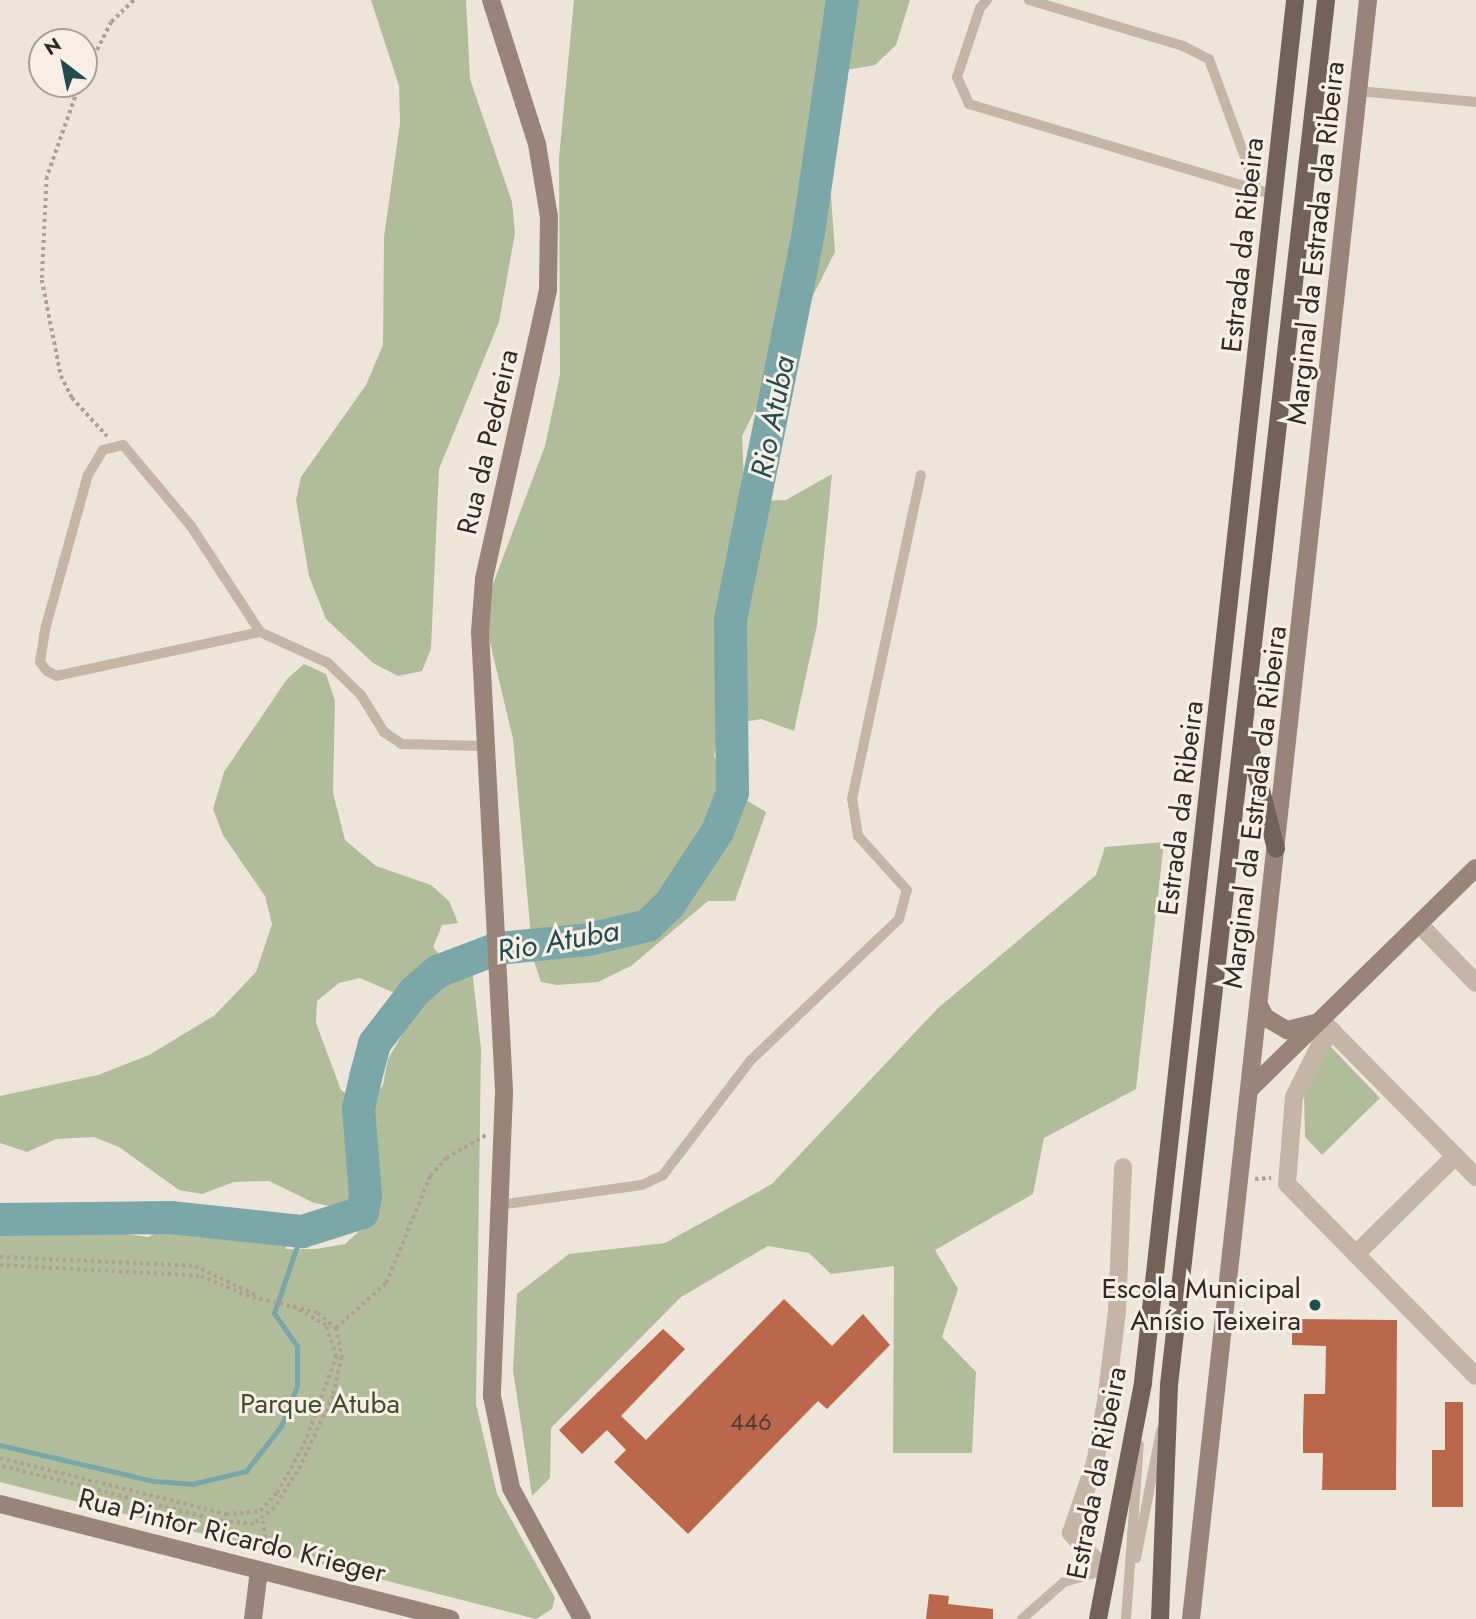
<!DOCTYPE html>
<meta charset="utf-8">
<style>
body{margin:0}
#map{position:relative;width:1476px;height:1619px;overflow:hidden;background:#eee5da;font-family:Jost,sans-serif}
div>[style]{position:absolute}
.green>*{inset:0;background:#b1bc9b}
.stream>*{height:5px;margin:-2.5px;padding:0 2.5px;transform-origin:2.5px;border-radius:2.5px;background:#7ba7a9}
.river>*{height:33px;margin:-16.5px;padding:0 16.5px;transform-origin:16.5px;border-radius:16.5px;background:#7ba7a9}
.building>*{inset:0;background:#ba674c}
.path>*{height:3.5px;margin-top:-1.75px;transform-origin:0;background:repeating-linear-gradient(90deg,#b19f91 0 3.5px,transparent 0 7px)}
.lane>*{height:10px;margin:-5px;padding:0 5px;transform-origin:5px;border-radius:5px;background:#c5b5a7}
.street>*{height:18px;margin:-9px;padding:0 9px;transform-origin:9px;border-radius:9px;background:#c5b5a7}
.secondary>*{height:18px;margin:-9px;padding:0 9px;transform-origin:9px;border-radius:9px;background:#988479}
.primary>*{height:18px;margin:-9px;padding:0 9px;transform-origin:9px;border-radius:9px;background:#736259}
.dots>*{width:19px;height:19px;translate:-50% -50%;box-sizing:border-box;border:4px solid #f7efe5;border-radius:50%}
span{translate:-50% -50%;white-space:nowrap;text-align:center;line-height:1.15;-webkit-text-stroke:6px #f7efe5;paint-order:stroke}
.number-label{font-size:24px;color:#543930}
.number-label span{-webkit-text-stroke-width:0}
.street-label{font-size:28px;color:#322a27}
.poi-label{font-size:28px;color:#322a27}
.right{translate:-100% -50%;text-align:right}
.park-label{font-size:28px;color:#424e2d}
.water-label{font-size:30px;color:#214c50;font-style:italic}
.north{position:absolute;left:28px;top:28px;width:70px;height:70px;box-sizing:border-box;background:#f7efe5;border:2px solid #a8a099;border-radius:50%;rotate:328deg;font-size:19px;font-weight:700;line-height:28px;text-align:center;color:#322a27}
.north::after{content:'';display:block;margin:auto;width:24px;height:32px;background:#214c50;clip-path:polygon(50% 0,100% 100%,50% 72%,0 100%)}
</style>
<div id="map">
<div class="green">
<i style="clip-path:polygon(371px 0,466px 0,470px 79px,512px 202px,515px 233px,499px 322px,439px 469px,431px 649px,422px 671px,398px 676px,373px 663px,326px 619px,309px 576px,296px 500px,301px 477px,366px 385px,383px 345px,384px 237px,400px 123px,399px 86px)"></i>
<i style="clip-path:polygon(574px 0,910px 0,896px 45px,875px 65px,834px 72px,814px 92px,808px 121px,830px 182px,835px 252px,742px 436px,744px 483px,760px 501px,786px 500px,832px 474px,817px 625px,794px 731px,761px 719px,744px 722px,717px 742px,714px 756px,728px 789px,766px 812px,735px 901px,708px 901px,631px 966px,598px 982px,557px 985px,541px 982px,533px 958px,513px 739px,488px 634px,490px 592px,545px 446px,560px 375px,559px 158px)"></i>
<i style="clip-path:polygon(evenodd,304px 664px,326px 674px,335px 701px,333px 793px,345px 840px,376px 866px,431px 885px,449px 901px,458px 923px,442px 925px,433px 947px,453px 971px,464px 965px,472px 969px,481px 1049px,476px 1404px,497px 1494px,555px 1598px,552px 1609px,536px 1619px,0 1482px,0 1234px,87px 1231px,92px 1224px,112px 1222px,125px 1234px,148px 1237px,166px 1228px,177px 1235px,182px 1224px,201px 1226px,205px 1235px,267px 1232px,285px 1241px,286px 1249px,316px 1249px,345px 1244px,368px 1223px,358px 1225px,342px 1208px,314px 1203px,269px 1181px,234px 1182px,202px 1194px,179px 1190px,119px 1147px,94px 1137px,56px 1139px,27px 1152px,0 1143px,0 1096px,98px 1075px,149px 1055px,215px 1015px,256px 972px,272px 924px,265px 896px,223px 835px,213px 809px,224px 772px,287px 679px,304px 664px,360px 978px,420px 1004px,388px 1059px,383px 1085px,367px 1108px,341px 1090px,316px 1023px,317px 1001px,339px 983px,360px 978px)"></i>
<i style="clip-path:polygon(1164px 842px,1136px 1089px,1044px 1138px,1033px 1194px,935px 1250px,958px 1289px,942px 1337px,976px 1372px,972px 1453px,893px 1453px,894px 1266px,831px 1274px,809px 1253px,768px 1246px,681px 1297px,551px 1428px,550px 1478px,532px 1496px,513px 1370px,517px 1294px,569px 1254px,665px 1243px,772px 1184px,938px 1008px,1096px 875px,1105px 847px)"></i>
<i style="clip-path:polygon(1330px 1046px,1380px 1098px,1322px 1155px,1305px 1137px,1304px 1093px)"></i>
</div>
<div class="stream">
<i style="left:0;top:1445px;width:157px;rotate:13.2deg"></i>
<i style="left:153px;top:1481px;width:39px;rotate:4deg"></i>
<i style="left:192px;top:1484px;width:56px;rotate:-13.5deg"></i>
<i style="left:246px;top:1471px;width:57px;rotate:-52.1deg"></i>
<i style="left:281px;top:1426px;width:43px;rotate:-68.2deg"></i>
<i style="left:297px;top:1386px;width:40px;rotate:-90deg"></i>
<i style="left:297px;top:1346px;width:40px;rotate:-124.9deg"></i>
<i style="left:274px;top:1313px;width:87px;rotate:-71.1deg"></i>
</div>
<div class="river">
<i style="left:0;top:1219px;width:170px;rotate:-0.7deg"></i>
<i style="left:170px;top:1217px;width:133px;rotate:6.1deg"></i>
<i style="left:302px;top:1231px;width:63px;rotate:-17.6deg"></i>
<i style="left:362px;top:1212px;width:17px;rotate:-80deg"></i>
<i style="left:365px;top:1195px;width:87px;rotate:-94.6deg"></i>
<i style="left:358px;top:1108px;width:32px;rotate:-77deg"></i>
<i style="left:365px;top:1077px;width:35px;rotate:-75deg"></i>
<i style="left:374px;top:1043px;width:66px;rotate:-52.4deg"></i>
<i style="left:414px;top:991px;width:30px;rotate:-41deg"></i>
<i style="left:437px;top:971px;width:64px;rotate:-21deg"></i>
<i style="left:497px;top:948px;width:91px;rotate:-5.6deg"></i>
<i style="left:588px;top:939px;width:61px;rotate:-13.3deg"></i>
<i style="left:647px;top:925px;width:30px;rotate:-44deg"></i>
<i style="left:669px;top:904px;width:87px;rotate:-56.7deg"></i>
<i style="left:717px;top:831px;width:42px;rotate:-69deg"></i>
<i style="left:732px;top:792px;width:173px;rotate:-90.7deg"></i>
<i style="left:730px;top:619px;width:395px;rotate:-78.6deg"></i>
<i style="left:808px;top:232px;width:234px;rotate:-81.7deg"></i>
</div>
<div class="building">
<i style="clip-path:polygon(784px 1299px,832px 1346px,863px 1314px,890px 1345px,827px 1409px,818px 1401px,688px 1534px,614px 1462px,626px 1450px,607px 1430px,582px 1454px,559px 1430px,663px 1329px,685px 1349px,621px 1416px,646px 1440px)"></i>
<i style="clip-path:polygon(1292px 1319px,1397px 1320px,1396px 1490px,1322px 1490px,1323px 1453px,1303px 1453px,1303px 1430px,1304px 1394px,1325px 1394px,1326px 1346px,1292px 1345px)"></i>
<i style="clip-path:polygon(1445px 1402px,1463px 1402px,1463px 1507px,1432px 1507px,1432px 1450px,1445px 1450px)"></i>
<i style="clip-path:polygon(929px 1594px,949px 1596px,948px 1604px,993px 1609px,993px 1619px,926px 1619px)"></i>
</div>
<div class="path">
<i style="left:84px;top:75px;width:59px;rotate:-63deg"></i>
<i style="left:111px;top:22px;width:32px;rotate:-44deg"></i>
<i style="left:80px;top:84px;width:99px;rotate:109.5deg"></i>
<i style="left:47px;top:177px;width:103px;rotate:92.8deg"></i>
<i style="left:42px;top:280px;width:98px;rotate:78.8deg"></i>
<i style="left:61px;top:376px;width:25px;rotate:63deg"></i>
<i style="left:72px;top:398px;width:52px;rotate:47.4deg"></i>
<i style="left:1255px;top:1179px;width:16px;rotate:-4deg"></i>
<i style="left:0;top:1257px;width:195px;rotate:2.6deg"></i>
<i style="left:195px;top:1266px;width:68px;rotate:25.4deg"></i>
<i style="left:0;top:1265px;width:201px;rotate:3.1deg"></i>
<i style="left:201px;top:1276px;width:49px;rotate:22.9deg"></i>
<i style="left:246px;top:1295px;width:74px;rotate:14deg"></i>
<i style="left:318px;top:1313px;width:23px;rotate:40deg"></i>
<i style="left:336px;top:1328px;width:30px;rotate:78deg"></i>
<i style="left:342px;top:1357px;width:40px;rotate:103deg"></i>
<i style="left:333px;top:1396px;width:77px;rotate:114.6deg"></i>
<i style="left:301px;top:1466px;width:49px;rotate:121.8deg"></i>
<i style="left:275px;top:1508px;width:26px;rotate:143deg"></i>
<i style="left:254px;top:1524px;width:31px;rotate:-176deg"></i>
<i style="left:223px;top:1522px;width:230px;rotate:-165.9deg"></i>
<i style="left:336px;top:1328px;width:67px;rotate:-42deg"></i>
<i style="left:386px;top:1283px;width:116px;rotate:-67.6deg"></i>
<i style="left:430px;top:1176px;width:24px;rotate:-48deg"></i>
<i style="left:446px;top:1158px;width:46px;rotate:-29.9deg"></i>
<i style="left:0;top:1458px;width:233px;rotate:13.9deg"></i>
<i style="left:226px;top:1514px;width:34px;rotate:-5deg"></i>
<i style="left:260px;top:1511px;width:25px;rotate:-47deg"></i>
<i style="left:277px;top:1493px;width:56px;rotate:-61.1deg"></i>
<i style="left:304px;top:1444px;width:93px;rotate:-69.8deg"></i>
<i style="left:336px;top:1357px;width:33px;rotate:-108deg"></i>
<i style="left:326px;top:1326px;width:42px;rotate:-149.7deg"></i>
<i style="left:263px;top:1521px;width:33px;rotate:81deg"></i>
</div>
<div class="lane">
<i style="left:987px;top:0;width:11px;rotate:131deg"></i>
<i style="left:980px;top:8px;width:73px;rotate:108.4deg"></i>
<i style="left:957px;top:77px;width:30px;rotate:66deg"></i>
<i style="left:969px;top:104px;width:318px;rotate:16.6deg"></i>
<i style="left:1029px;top:0;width:161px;rotate:16.6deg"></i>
<i style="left:1183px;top:46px;width:29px;rotate:27deg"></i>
<i style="left:1209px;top:59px;width:140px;rotate:69.9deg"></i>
<i style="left:1358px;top:91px;width:119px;rotate:5.3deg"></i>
<i style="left:260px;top:632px;width:208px;rotate:167.8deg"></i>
<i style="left:57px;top:676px;width:11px;rotate:-153deg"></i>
<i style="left:47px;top:671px;width:11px;rotate:-128deg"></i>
<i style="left:40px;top:662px;width:36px;rotate:-81deg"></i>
<i style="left:46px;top:626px;width:157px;rotate:-74.5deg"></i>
<i style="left:88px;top:475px;width:29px;rotate:-59deg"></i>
<i style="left:103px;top:450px;width:21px;rotate:-14deg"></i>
<i style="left:123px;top:445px;width:106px;rotate:50deg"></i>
<i style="left:191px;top:526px;width:126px;rotate:56.9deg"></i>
<i style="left:260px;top:632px;width:75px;rotate:24.5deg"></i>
<i style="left:328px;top:663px;width:46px;rotate:44.1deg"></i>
<i style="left:361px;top:695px;width:44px;rotate:58.1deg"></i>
<i style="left:384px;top:732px;width:22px;rotate:34deg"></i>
<i style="left:402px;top:744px;width:80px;rotate:1.4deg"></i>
<i style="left:499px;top:1205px;width:144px;rotate:-8deg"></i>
<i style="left:642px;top:1185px;width:23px;rotate:-25deg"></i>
<i style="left:663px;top:1175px;width:145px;rotate:-52.6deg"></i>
<i style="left:751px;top:1060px;width:204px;rotate:-43.6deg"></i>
<i style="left:899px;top:919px;width:30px;rotate:-75deg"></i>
<i style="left:907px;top:890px;width:73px;rotate:-132.2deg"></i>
<i style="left:858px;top:836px;width:37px;rotate:-99deg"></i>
<i style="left:852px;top:799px;width:331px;rotate:-78deg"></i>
<i style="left:1136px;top:1558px;width:130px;rotate:-78.9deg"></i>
<i style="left:1022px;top:1619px;width:56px;rotate:-41.4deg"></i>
<i style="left:1064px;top:1582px;width:42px;rotate:-16.7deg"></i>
<i style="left:1126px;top:1619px;width:175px;rotate:-85.8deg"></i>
</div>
<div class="street">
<i style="left:1419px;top:924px;width:82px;rotate:46deg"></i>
<i style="left:1326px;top:1025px;width:214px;rotate:45.4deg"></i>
<i style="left:1333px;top:1031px;width:19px;rotate:133deg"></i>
<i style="left:1320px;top:1045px;width:58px;rotate:116.6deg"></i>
<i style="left:1294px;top:1097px;width:87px;rotate:94.6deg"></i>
<i style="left:1287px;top:1184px;width:269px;rotate:45.5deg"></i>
<i style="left:1356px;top:1254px;width:139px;rotate:-44.7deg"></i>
<i style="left:1104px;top:1570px;width:50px;rotate:-131.7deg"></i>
<i style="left:1071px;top:1533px;width:74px;rotate:-71.1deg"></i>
<i style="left:1095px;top:1463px;width:63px;rotate:-79.9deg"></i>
<i style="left:1106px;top:1401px;width:91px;rotate:-83deg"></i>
<i style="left:1117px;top:1311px;width:144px;rotate:-87.6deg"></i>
</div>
<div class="secondary">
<i style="left:491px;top:0;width:151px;rotate:72.3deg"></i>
<i style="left:537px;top:144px;width:74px;rotate:80.7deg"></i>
<i style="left:549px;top:217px;width:73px;rotate:90.8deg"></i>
<i style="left:548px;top:290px;width:296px;rotate:102.5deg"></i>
<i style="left:484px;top:579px;width:53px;rotate:94.3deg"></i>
<i style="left:480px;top:632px;width:462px;rotate:87deg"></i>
<i style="left:504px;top:1093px;width:303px;rotate:92.3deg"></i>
<i style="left:492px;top:1396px;width:94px;rotate:78.3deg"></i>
<i style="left:511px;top:1488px;width:149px;rotate:61.5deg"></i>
<i style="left:1259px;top:1005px;width:13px;rotate:63deg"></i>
<i style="left:1265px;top:1017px;width:26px;rotate:31deg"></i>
<i style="left:1287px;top:1030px;width:29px;rotate:-14deg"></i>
<i style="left:1250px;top:1089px;width:316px;rotate:-44.4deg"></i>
<i style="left:0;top:1504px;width:465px;rotate:14.3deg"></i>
<i style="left:253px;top:1619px;width:49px;rotate:-83deg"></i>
<i style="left:1191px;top:1619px;width:1629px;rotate:-83.76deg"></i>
</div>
<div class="primary">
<i style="left:1249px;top:743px;width:109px;rotate:75.7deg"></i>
<i style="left:1098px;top:1619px;width:241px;rotate:-79.2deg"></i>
<i style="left:1143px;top:1382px;width:1390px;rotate:-83.72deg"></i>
<i style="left:1160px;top:1619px;width:234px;rotate:-87.8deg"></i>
<i style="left:1169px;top:1385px;width:1394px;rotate:-83.53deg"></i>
</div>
<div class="dots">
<i style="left:1315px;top:1305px;background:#214c50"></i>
</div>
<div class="number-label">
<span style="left:751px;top:1422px">446</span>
</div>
<div class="street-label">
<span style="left:1316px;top:243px;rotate:-84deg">Marginal da Estrada da Ribeira</span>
<span style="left:1243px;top:245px;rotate:-84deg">Estrada da Ribeira</span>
<span style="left:488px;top:442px;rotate:-77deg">Rua da Pedreira</span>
<span style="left:1255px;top:807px;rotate:-83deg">Marginal da Estrada da Ribeira</span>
<span style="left:1181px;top:808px;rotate:-83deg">Estrada da Ribeira</span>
<span style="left:1097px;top:1473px;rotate:-79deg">Estrada da Ribeira</span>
<span style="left:232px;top:1536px;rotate:14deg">Rua Pintor Ricardo Krieger</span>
</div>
<div class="poi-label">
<span class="right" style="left:1301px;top:1305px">Escola Municipal<br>Anísio Teixeira</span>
</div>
<div class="park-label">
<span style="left:320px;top:1404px">Parque Atuba</span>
</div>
<div class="water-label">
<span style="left:773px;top:417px;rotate:-79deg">Rio Atuba</span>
<span style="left:558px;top:941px;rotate:-10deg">Rio Atuba</span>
</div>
<div class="north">N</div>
</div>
